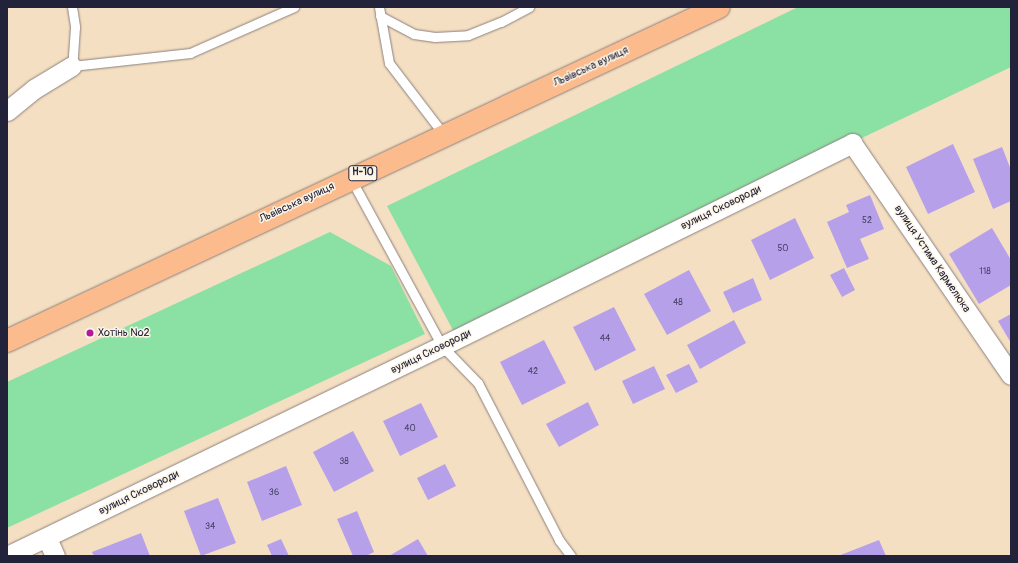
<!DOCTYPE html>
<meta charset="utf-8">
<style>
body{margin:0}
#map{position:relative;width:1018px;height:563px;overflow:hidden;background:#f5dfc2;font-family:Pangolin,sans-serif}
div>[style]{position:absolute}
.green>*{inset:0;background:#8be0a3}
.building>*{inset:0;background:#b7a0ea}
.roads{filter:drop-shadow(0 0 1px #8c807e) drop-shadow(0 0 1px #8c807e)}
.service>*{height:9px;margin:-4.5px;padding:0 4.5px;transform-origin:4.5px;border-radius:4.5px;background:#fff}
.minor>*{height:19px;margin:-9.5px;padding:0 9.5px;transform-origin:9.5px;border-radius:9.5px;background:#fff}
.primary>*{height:22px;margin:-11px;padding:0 11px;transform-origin:11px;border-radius:11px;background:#fbbb8d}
.dots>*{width:11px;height:11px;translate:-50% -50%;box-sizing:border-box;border:2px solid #fcf5e5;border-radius:50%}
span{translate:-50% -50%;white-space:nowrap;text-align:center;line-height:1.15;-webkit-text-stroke:3px #fcf5e5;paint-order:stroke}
.number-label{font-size:9px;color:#474267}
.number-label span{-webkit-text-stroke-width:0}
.shield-label span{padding:1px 3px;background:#fcf5e5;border:1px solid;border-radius:3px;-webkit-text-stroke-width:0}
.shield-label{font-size:10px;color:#22223b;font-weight:700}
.street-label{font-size:11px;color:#22223b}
.poi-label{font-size:11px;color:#22223b}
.left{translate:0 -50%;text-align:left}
.frame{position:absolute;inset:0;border:8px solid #22223b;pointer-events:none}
</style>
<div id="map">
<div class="green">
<i style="clip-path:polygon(798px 7px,1011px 7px,1011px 67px,454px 332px,387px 206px)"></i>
<i style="clip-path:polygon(330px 232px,391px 266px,425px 334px,7px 528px,7px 382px)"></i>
</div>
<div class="building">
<i style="clip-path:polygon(953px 144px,975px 192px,928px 214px,906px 167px)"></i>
<i style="clip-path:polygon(1002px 147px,1011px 170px,1011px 201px,993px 209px,973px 159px)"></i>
<i style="clip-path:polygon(870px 195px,884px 229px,860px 239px,869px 259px,847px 268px,827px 222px,849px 212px,846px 205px)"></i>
<i style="clip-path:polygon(795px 218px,814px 258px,770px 280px,751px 240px)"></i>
<i style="clip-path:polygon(992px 228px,1011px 260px,1011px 285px,979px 304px,949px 254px)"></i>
<i style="clip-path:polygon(844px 268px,855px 290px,842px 297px,830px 275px)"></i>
<i style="clip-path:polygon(689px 270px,711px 311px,667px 335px,644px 294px)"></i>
<i style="clip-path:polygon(753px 278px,762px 300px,733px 313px,723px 292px)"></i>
<i style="clip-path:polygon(614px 307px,636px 350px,595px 371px,573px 327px)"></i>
<i style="clip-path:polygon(1011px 314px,1011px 343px,998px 321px)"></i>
<i style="clip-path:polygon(734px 320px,746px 343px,700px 369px,687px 345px)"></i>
<i style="clip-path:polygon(544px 340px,566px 383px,522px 405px,500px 362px)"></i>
<i style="clip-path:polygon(689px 364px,698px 382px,676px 393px,666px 375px)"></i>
<i style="clip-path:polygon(654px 366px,665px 389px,633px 404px,622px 381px)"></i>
<i style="clip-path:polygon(588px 402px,599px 425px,559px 447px,546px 424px)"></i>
<i style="clip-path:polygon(421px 403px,438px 437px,400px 456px,383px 421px)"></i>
<i style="clip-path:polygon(353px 431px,374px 471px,334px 492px,313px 452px)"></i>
<i style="clip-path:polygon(445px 464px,456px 486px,428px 500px,417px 478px)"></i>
<i style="clip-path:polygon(286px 466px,302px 505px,262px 521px,247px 482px)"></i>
<i style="clip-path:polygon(218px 498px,236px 543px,201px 556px,184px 511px)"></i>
<i style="clip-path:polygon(357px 511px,374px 552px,366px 556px,353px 556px,337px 519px)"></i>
<i style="clip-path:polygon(141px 533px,150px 556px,94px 556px,92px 552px)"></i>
<i style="clip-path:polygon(281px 539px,289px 556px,272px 556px,267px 545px)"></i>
<i style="clip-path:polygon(418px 539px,428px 556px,389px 556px)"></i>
<i style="clip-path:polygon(879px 540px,886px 556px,838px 556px)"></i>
</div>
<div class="roads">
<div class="service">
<i style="left:72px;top:7px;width:20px;rotate:81deg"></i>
<i style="left:75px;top:27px;width:39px;rotate:94deg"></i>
<i style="left:72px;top:66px;width:119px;rotate:-6.3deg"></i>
<i style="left:190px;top:53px;width:114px;rotate:-23.9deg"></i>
<i style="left:379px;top:7px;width:57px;rotate:79.9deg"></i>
<i style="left:389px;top:63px;width:91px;rotate:52.6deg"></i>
<i style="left:380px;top:16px;width:38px;rotate:28deg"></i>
<i style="left:414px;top:34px;width:21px;rotate:8deg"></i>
<i style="left:435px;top:37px;width:33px;rotate:-3deg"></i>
<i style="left:468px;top:35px;width:35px;rotate:-22deg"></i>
<i style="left:501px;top:22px;width:32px;rotate:-28deg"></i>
<i style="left:351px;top:179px;width:190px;rotate:61.4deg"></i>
<i style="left:442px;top:346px;width:52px;rotate:45.8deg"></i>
<i style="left:478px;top:383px;width:177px;rotate:62.7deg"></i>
<i style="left:559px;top:540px;width:20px;rotate:53deg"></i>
</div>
<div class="minor">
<i style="left:7px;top:111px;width:35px;rotate:-39deg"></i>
<i style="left:34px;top:89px;width:44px;rotate:-31.2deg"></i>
<i style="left:47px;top:538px;width:20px;rotate:66deg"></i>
<i style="left:7px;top:556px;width:483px;rotate:-25.8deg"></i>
<i style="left:442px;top:346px;width:458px;rotate:-26.3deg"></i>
<i style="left:852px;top:143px;width:281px;rotate:55.6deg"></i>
</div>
<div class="primary">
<i style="left:7px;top:341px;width:786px;rotate:-25.13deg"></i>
</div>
</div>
<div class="dots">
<i style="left:90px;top:333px;background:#b5179e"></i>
</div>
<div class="number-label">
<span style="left:867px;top:221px">52</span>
<span style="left:783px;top:249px">50</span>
<span style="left:985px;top:272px">118</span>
<span style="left:678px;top:303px">48</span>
<span style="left:605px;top:339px">44</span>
<span style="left:533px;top:372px">42</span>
<span style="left:410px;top:429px">40</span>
<span style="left:344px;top:462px">38</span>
<span style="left:274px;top:493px">36</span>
<span style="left:210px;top:527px">34</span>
</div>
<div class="shield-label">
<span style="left:363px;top:173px">Н-10</span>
</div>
<div class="street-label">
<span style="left:591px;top:67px;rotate:-25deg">Львівська вулиця</span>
<span style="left:297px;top:203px;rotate:-25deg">Львівська вулиця</span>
<span style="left:721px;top:208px;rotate:-26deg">вулиця Сковороди</span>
<span style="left:932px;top:259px;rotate:56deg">вулиця Устима Кармелюка</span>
<span style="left:431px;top:352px;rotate:-26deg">вулиця Сковороди</span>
<span style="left:139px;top:493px;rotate:-26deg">вулиця Сковороди</span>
</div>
<div class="poi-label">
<span class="left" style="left:98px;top:333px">Хотінь №2</span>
</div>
<div class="frame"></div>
</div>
